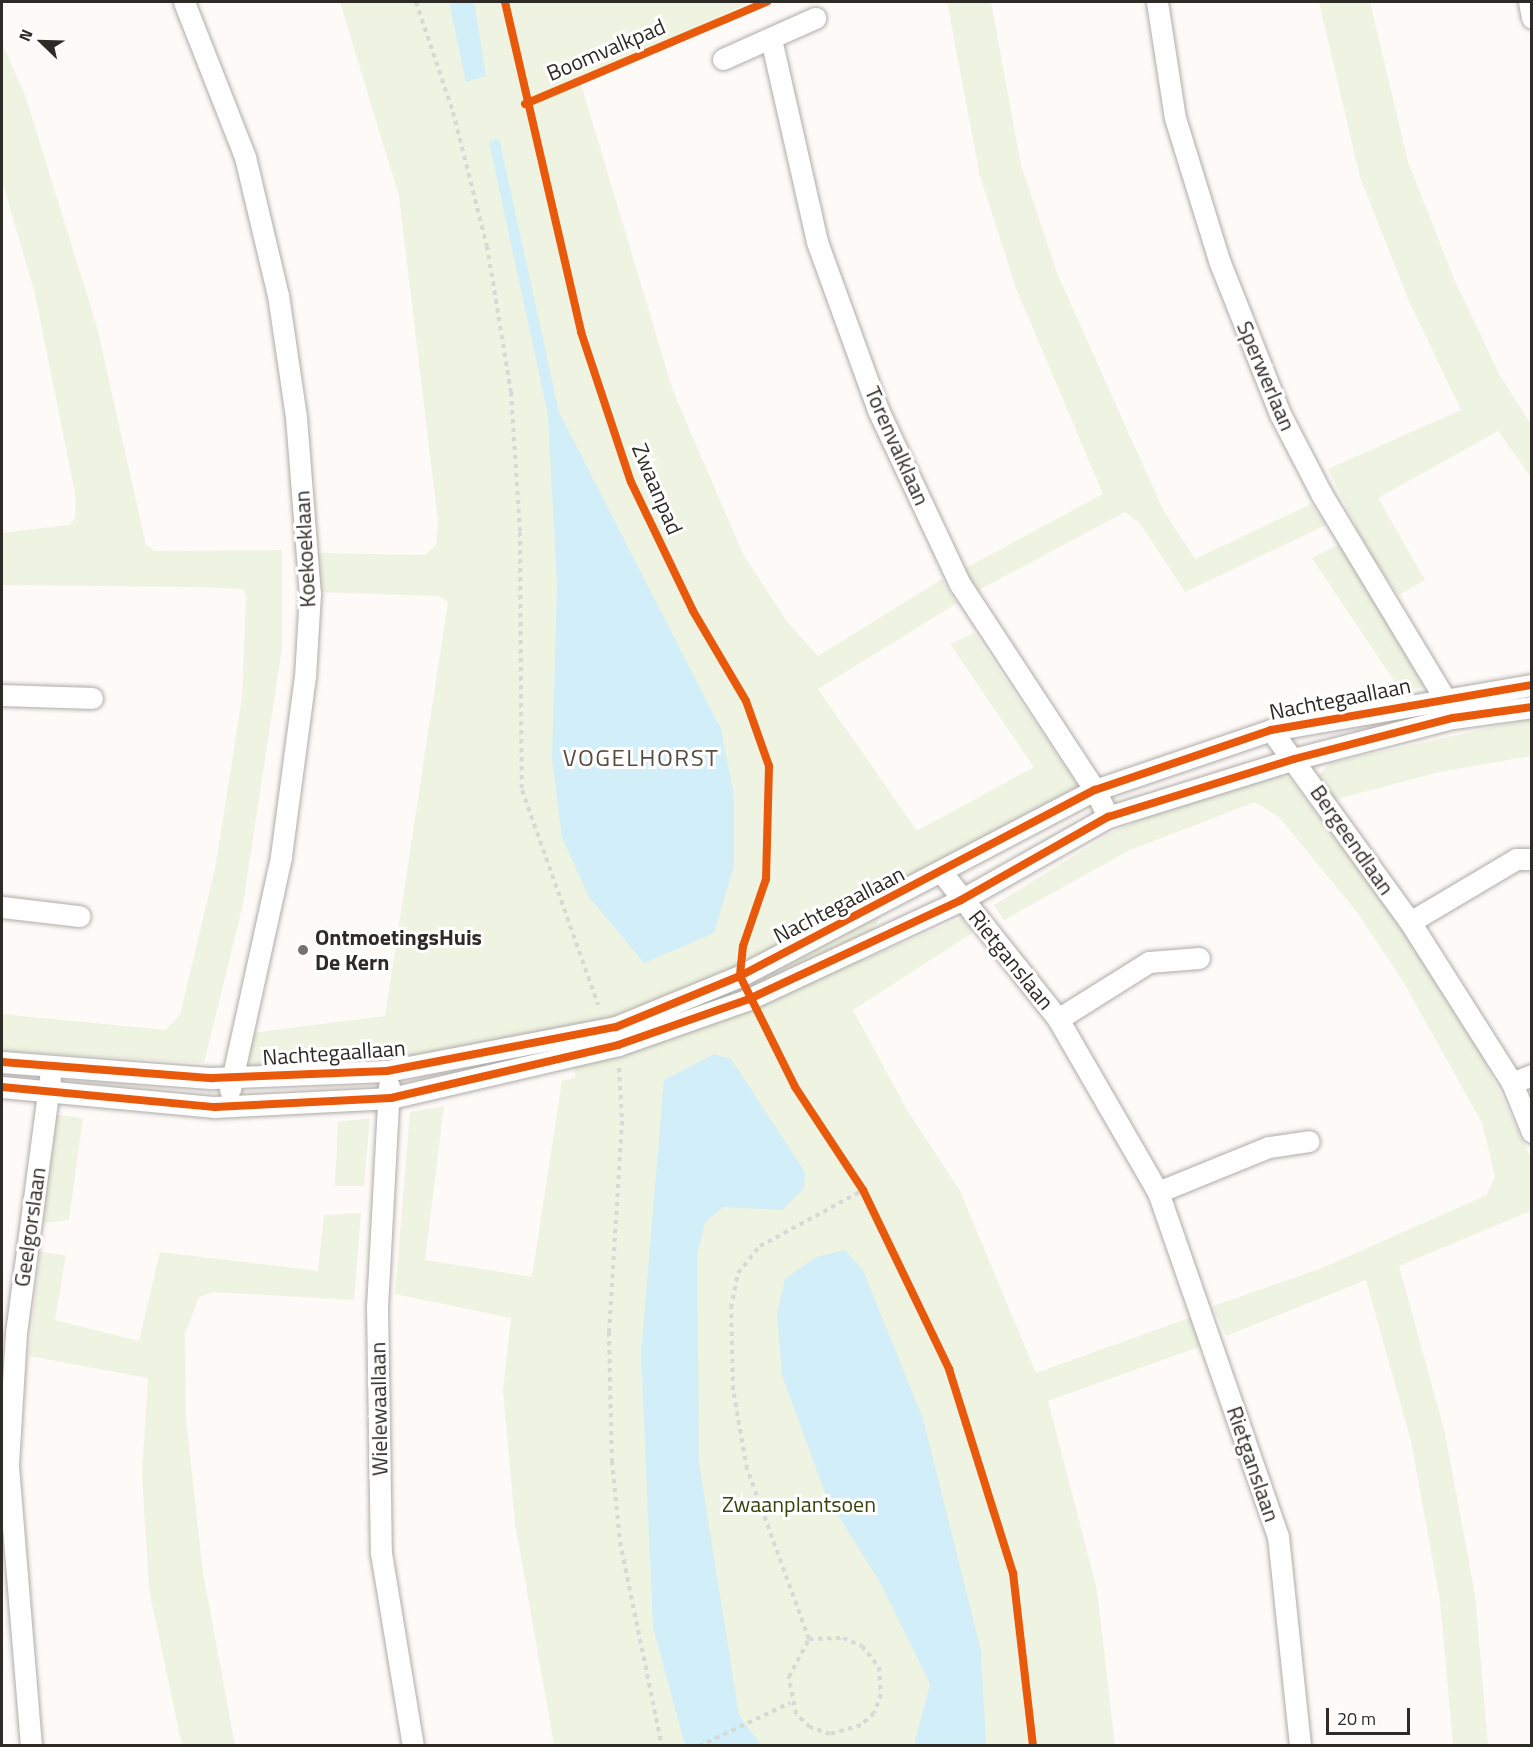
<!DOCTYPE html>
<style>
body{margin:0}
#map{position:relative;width:1533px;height:1747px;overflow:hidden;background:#fdfaf7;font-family:"Titillium Web",sans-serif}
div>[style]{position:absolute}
.green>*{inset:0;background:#eff3e1}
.water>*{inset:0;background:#d2eef8}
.path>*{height:4px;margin-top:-2px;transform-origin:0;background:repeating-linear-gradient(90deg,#d8d8d7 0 4.5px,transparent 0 9px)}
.roads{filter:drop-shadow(0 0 2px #afaca8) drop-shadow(0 0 2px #afaca8)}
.street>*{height:21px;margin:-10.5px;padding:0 10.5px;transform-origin:10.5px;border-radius:10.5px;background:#fffefe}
.cycleway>*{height:8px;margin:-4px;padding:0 4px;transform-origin:4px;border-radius:4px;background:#e8590c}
.dots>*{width:16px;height:16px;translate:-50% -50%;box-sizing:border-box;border:3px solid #fff;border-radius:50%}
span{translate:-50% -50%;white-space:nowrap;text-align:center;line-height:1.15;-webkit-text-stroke:6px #fff;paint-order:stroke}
.street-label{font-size:22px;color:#2e2a25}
.poi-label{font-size:22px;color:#2e2a25;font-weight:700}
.left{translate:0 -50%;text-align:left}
.park-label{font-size:22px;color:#36440e}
.neighbourhood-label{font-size:24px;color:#564d42;letter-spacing:1.5px}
.frame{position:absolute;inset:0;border:3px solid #2e2a25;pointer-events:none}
.north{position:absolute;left:12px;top:12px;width:60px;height:60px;-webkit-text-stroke:4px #fff;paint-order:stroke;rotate:293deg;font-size:16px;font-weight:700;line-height:24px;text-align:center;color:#2e2a25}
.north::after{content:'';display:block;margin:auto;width:21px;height:27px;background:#2e2a25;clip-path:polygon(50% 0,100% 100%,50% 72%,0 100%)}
.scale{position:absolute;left:1326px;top:1708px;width:84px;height:27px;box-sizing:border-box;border:3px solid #2e2a25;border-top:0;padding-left:8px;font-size:18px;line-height:21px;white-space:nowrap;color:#2e2a25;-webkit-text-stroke:4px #fff;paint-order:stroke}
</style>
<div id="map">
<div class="green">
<i style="clip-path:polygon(340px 2px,751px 2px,581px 84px,673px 391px,743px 554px,788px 623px,818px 656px,942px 579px,957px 603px,818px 689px,917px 831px,1034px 767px,950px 644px,974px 633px,1081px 790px,891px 888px,861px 961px,966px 916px,977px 930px,853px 1010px,907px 1110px,960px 1191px,1036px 1373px,1192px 1317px,1204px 1345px,1048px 1401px,1097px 1590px,1115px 1745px,554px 1745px,515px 1523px,503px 1391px,511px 1318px,395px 1294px,410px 1112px,444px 1106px,425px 1260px,532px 1277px,562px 1081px,576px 1077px,561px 1028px,386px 1064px,251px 1066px,249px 1047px,253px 1033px,385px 1016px,448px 602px,439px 596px,317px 592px,316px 553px,425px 555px,436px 545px,438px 522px,399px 196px)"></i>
<i style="clip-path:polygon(947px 2px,991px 2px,1021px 165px,1057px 273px,1163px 510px,1195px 559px,1311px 504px,1326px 525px,1185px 592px,1140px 523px,1125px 512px,977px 591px,964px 569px,1103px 494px,1016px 288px,980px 176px)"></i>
<i style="clip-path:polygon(1319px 2px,1370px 2px,1408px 162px,1455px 281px,1499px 374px,1531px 425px,1531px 477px,1498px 431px,1378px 498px,1425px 580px,1399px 595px,1370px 554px,1328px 469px,1461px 410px,1409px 301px,1360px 177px)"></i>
<i style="clip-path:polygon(2px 43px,25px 95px,97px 327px,146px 545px,155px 551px,282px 550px,282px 648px,243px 904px,204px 1063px,2px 1051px,2px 1014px,165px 1030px,180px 1015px,216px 864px,242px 697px,246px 597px,243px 589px,197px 587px,2px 585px,2px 533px,69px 525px,75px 519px,76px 498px,35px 294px,2px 180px)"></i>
<i style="clip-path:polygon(1340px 544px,1426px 687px,1401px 691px,1312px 558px)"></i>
<i style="clip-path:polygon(1531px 719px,1531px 756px,1439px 772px,1334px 800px,1318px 776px,1330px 763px)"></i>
<i style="clip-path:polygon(1277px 772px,1290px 779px,1404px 928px,1474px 1039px,1531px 1158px,1531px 1211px,1399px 1266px,1445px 1433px,1475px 1595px,1488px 1745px,1453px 1745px,1440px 1600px,1411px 1441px,1366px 1280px,1226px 1336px,1213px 1306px,1322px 1268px,1487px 1195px,1495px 1176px,1482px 1123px,1403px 981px,1357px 912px,1279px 817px,1255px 802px,1130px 850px,1004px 920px,994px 905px,1109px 834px,1172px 806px)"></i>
<i style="clip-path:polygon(57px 1115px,83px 1118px,69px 1220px,43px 1223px)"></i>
<i style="clip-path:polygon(370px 1118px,364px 1186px,335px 1186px,338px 1122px)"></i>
<i style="clip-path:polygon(361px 1213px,354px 1300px,213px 1292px,199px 1297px,185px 1334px,186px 1419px,203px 1573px,235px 1745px,182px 1745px,149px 1590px,142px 1473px,148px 1378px,29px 1356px,40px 1252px,66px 1255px,55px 1320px,139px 1341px,160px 1252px,318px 1271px,324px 1215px)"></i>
</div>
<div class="water">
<i style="clip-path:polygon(449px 2px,474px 2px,486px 76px,466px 82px)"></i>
<i style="clip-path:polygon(499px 138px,559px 412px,721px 729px,734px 795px,734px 866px,714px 933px,644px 963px,589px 897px,562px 837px,552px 759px,557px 584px,548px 415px,489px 142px)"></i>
<i style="clip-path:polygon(714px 1054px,731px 1059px,805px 1172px,804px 1189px,782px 1210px,723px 1207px,705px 1223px,697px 1254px,699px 1463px,739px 1715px,761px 1745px,685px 1745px,653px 1627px,641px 1354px,664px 1080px)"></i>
<i style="clip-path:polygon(845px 1250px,863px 1270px,923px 1419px,981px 1651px,986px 1745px,914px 1745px,930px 1684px,880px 1582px,827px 1498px,782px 1375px,777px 1314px,785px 1279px,816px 1257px)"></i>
</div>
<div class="path">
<i style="left:416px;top:2px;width:116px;rotate:71.4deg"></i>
<i style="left:453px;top:112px;width:138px;rotate:75.8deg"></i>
<i style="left:487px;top:246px;width:148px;rotate:80.7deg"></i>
<i style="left:511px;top:392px;width:140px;rotate:86.3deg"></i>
<i style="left:520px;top:532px;width:258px;rotate:89.6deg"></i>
<i style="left:522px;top:790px;width:228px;rotate:70.5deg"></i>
<i style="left:619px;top:1068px;width:53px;rotate:86.8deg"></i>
<i style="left:622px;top:1121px;width:211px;rotate:93.5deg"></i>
<i style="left:609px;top:1332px;width:129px;rotate:88.7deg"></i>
<i style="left:612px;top:1461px;width:81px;rotate:84.4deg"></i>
<i style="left:620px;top:1542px;width:208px;rotate:78.4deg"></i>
<i style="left:843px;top:1638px;width:21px;rotate:23deg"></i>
<i style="left:862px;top:1646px;width:27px;rotate:51deg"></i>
<i style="left:879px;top:1667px;width:27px;rotate:86deg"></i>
<i style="left:881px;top:1694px;width:20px;rotate:110deg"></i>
<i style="left:874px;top:1713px;width:18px;rotate:137deg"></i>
<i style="left:861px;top:1725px;width:32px;rotate:164deg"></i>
<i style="left:830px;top:1734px;width:21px;rotate:-161deg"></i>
<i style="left:810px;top:1727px;width:19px;rotate:-137deg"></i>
<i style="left:796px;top:1714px;width:38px;rotate:-101deg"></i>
<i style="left:789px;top:1677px;width:43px;rotate:-62.2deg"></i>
<i style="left:809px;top:1639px;width:34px;rotate:-2deg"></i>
<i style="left:809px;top:1639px;width:181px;rotate:-110deg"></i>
<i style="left:747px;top:1469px;width:80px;rotate:-100deg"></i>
<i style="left:733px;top:1390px;width:82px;rotate:-91.4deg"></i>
<i style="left:731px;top:1308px;width:36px;rotate:-79deg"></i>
<i style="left:738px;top:1273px;width:35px;rotate:-51deg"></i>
<i style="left:760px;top:1246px;width:117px;rotate:-28.5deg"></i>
<i style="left:699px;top:1746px;width:101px;rotate:-25.3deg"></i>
</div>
<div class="roads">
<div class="street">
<i style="left:184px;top:2px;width:167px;rotate:68.5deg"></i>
<i style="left:245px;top:157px;width:142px;rotate:76.6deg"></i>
<i style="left:278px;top:295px;width:123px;rotate:81.6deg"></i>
<i style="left:296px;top:417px;width:177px;rotate:85.5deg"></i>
<i style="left:310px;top:593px;width:83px;rotate:93.4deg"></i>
<i style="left:305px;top:676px;width:183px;rotate:97.6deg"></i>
<i style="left:281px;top:857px;width:238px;rotate:102.4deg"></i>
<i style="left:1157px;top:2px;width:117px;rotate:81.2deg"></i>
<i style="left:1175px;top:118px;width:152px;rotate:72.8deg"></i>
<i style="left:1220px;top:263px;width:162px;rotate:68.3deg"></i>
<i style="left:1280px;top:414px;width:91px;rotate:62.6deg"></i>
<i style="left:1322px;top:495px;width:250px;rotate:58.9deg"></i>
<i style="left:1529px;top:2px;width:16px;rotate:79deg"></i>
<i style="left:771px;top:39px;width:208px;rotate:77.2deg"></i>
<i style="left:817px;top:242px;width:179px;rotate:70deg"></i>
<i style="left:878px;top:410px;width:192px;rotate:64.8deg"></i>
<i style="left:960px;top:584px;width:246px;rotate:56.8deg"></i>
<i style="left:1095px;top:790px;width:30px;rotate:64deg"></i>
<i style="left:723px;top:59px;width:101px;rotate:-24deg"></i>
<i style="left:2px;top:695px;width:90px;rotate:1.9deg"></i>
<i style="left:1271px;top:730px;width:237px;rotate:54.1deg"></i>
<i style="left:1410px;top:922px;width:191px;rotate:57.6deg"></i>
<i style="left:1512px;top:1083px;width:53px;rotate:67.8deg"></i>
<i style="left:942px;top:873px;width:186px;rotate:51.5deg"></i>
<i style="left:1058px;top:1019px;width:200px;rotate:60deg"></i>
<i style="left:1158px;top:1192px;width:364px;rotate:70.8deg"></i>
<i style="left:1278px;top:1536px;width:211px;rotate:84deg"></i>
<i style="left:2px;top:907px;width:78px;rotate:6.7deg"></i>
<i style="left:1410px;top:922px;width:123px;rotate:-30.7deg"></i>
<i style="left:1516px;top:859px;width:16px"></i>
<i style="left:1058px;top:1019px;width:107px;rotate:-32.1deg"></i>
<i style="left:1149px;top:962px;width:50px;rotate:-4.6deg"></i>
<i style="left:2px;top:1062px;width:211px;rotate:4.4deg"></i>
<i style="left:212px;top:1078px;width:175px;rotate:-2.3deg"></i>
<i style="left:387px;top:1071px;width:233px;rotate:-10.9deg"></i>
<i style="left:616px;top:1027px;width:134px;rotate:-22.4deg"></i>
<i style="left:740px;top:976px;width:401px;rotate:-27.7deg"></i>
<i style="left:1095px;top:790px;width:186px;rotate:-18.8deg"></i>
<i style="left:1271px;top:730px;width:265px;rotate:-9.8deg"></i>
<i style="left:1512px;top:1083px;width:22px;rotate:-22deg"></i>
<i style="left:389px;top:1086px;width:220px;rotate:93.1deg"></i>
<i style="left:377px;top:1306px;width:247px;rotate:89.1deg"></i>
<i style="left:381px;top:1553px;width:196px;rotate:80.6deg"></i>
<i style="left:2px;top:1087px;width:214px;rotate:5.4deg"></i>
<i style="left:215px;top:1107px;width:176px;rotate:-2.9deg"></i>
<i style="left:391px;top:1098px;width:233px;rotate:-13.1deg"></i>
<i style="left:618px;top:1045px;width:139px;rotate:-19.3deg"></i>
<i style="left:749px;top:999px;width:234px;rotate:-25deg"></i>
<i style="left:961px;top:900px;width:169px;rotate:-29.5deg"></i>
<i style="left:1108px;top:817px;width:195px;rotate:-17.3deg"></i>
<i style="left:1294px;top:759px;width:164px;rotate:-14.5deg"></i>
<i style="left:1453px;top:718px;width:80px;rotate:-7.9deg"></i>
<i style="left:1158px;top:1192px;width:120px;rotate:-22.1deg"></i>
<i style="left:1269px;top:1147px;width:40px;rotate:-8.5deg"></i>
<i style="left:31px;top:1746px;width:283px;rotate:-94.7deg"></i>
<i style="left:8px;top:1464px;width:131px;rotate:-86.5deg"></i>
<i style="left:16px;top:1333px;width:257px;rotate:-82.4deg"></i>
</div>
</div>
<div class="cycleway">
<i style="left:505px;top:2px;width:339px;rotate:77deg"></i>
<i style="left:581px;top:332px;width:158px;rotate:71.6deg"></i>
<i style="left:631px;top:482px;width:143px;rotate:64.3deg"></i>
<i style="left:693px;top:611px;width:104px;rotate:59.5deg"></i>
<i style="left:746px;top:701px;width:69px;rotate:70.5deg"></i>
<i style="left:769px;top:766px;width:113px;rotate:91.5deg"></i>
<i style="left:766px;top:879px;width:71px;rotate:108.9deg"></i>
<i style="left:743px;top:946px;width:30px;rotate:96deg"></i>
<i style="left:740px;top:976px;width:124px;rotate:63.6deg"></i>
<i style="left:795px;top:1087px;width:123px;rotate:56.6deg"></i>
<i style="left:863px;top:1190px;width:199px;rotate:64.3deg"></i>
<i style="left:949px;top:1369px;width:214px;rotate:72.6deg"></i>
<i style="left:1013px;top:1573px;width:174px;rotate:83.4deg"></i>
<i style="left:525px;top:104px;width:263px;rotate:-22.9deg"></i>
<i style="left:2px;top:1062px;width:211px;rotate:4.4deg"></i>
<i style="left:212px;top:1078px;width:175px;rotate:-2.3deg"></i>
<i style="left:387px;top:1071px;width:233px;rotate:-10.9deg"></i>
<i style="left:616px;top:1027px;width:134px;rotate:-22.4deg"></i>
<i style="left:740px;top:976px;width:401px;rotate:-27.7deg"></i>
<i style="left:1095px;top:790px;width:186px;rotate:-18.8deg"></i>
<i style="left:1271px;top:730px;width:265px;rotate:-9.8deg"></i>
<i style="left:2px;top:1087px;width:214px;rotate:5.4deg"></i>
<i style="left:215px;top:1107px;width:176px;rotate:-2.9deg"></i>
<i style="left:391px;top:1098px;width:233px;rotate:-13.1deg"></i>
<i style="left:618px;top:1045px;width:139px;rotate:-19.3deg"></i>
<i style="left:749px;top:999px;width:234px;rotate:-25deg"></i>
<i style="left:961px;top:900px;width:169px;rotate:-29.5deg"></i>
<i style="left:1108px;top:817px;width:195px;rotate:-17.3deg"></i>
<i style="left:1294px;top:759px;width:164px;rotate:-14.5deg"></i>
<i style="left:1453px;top:718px;width:80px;rotate:-7.9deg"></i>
</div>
<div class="dots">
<i style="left:303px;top:950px;background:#76736e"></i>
</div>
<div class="street-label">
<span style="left:606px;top:50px;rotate:-23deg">Boomvalkpad</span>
<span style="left:1266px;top:376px;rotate:67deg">Sperwerlaan</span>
<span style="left:897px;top:446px;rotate:66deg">Torenvalklaan</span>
<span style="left:657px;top:489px;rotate:67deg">Zwaanpad</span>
<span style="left:305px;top:549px;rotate:-93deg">Koekoeklaan</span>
<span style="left:1340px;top:699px;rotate:-11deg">Nachtegaallaan</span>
<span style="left:1352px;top:840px;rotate:55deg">Bergeendlaan</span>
<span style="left:839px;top:905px;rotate:-27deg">Nachtegaallaan</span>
<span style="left:1011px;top:960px;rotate:51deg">Rietganslaan</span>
<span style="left:334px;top:1053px;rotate:-4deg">Nachtegaallaan</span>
<span style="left:30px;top:1227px;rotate:-82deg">Geelgorslaan</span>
<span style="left:379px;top:1409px;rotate:-91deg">Wielewaallaan</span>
<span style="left:1253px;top:1464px;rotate:71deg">Rietganslaan</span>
</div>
<div class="poi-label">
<span class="left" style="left:315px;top:950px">OntmoetingsHuis<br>De Kern</span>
</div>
<div class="park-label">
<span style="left:799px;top:1505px">Zwaanplantsoen</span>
</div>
<div class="neighbourhood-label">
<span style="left:641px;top:758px">VOGELHORST</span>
</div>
<div class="frame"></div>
<div class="north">N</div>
<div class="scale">20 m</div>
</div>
